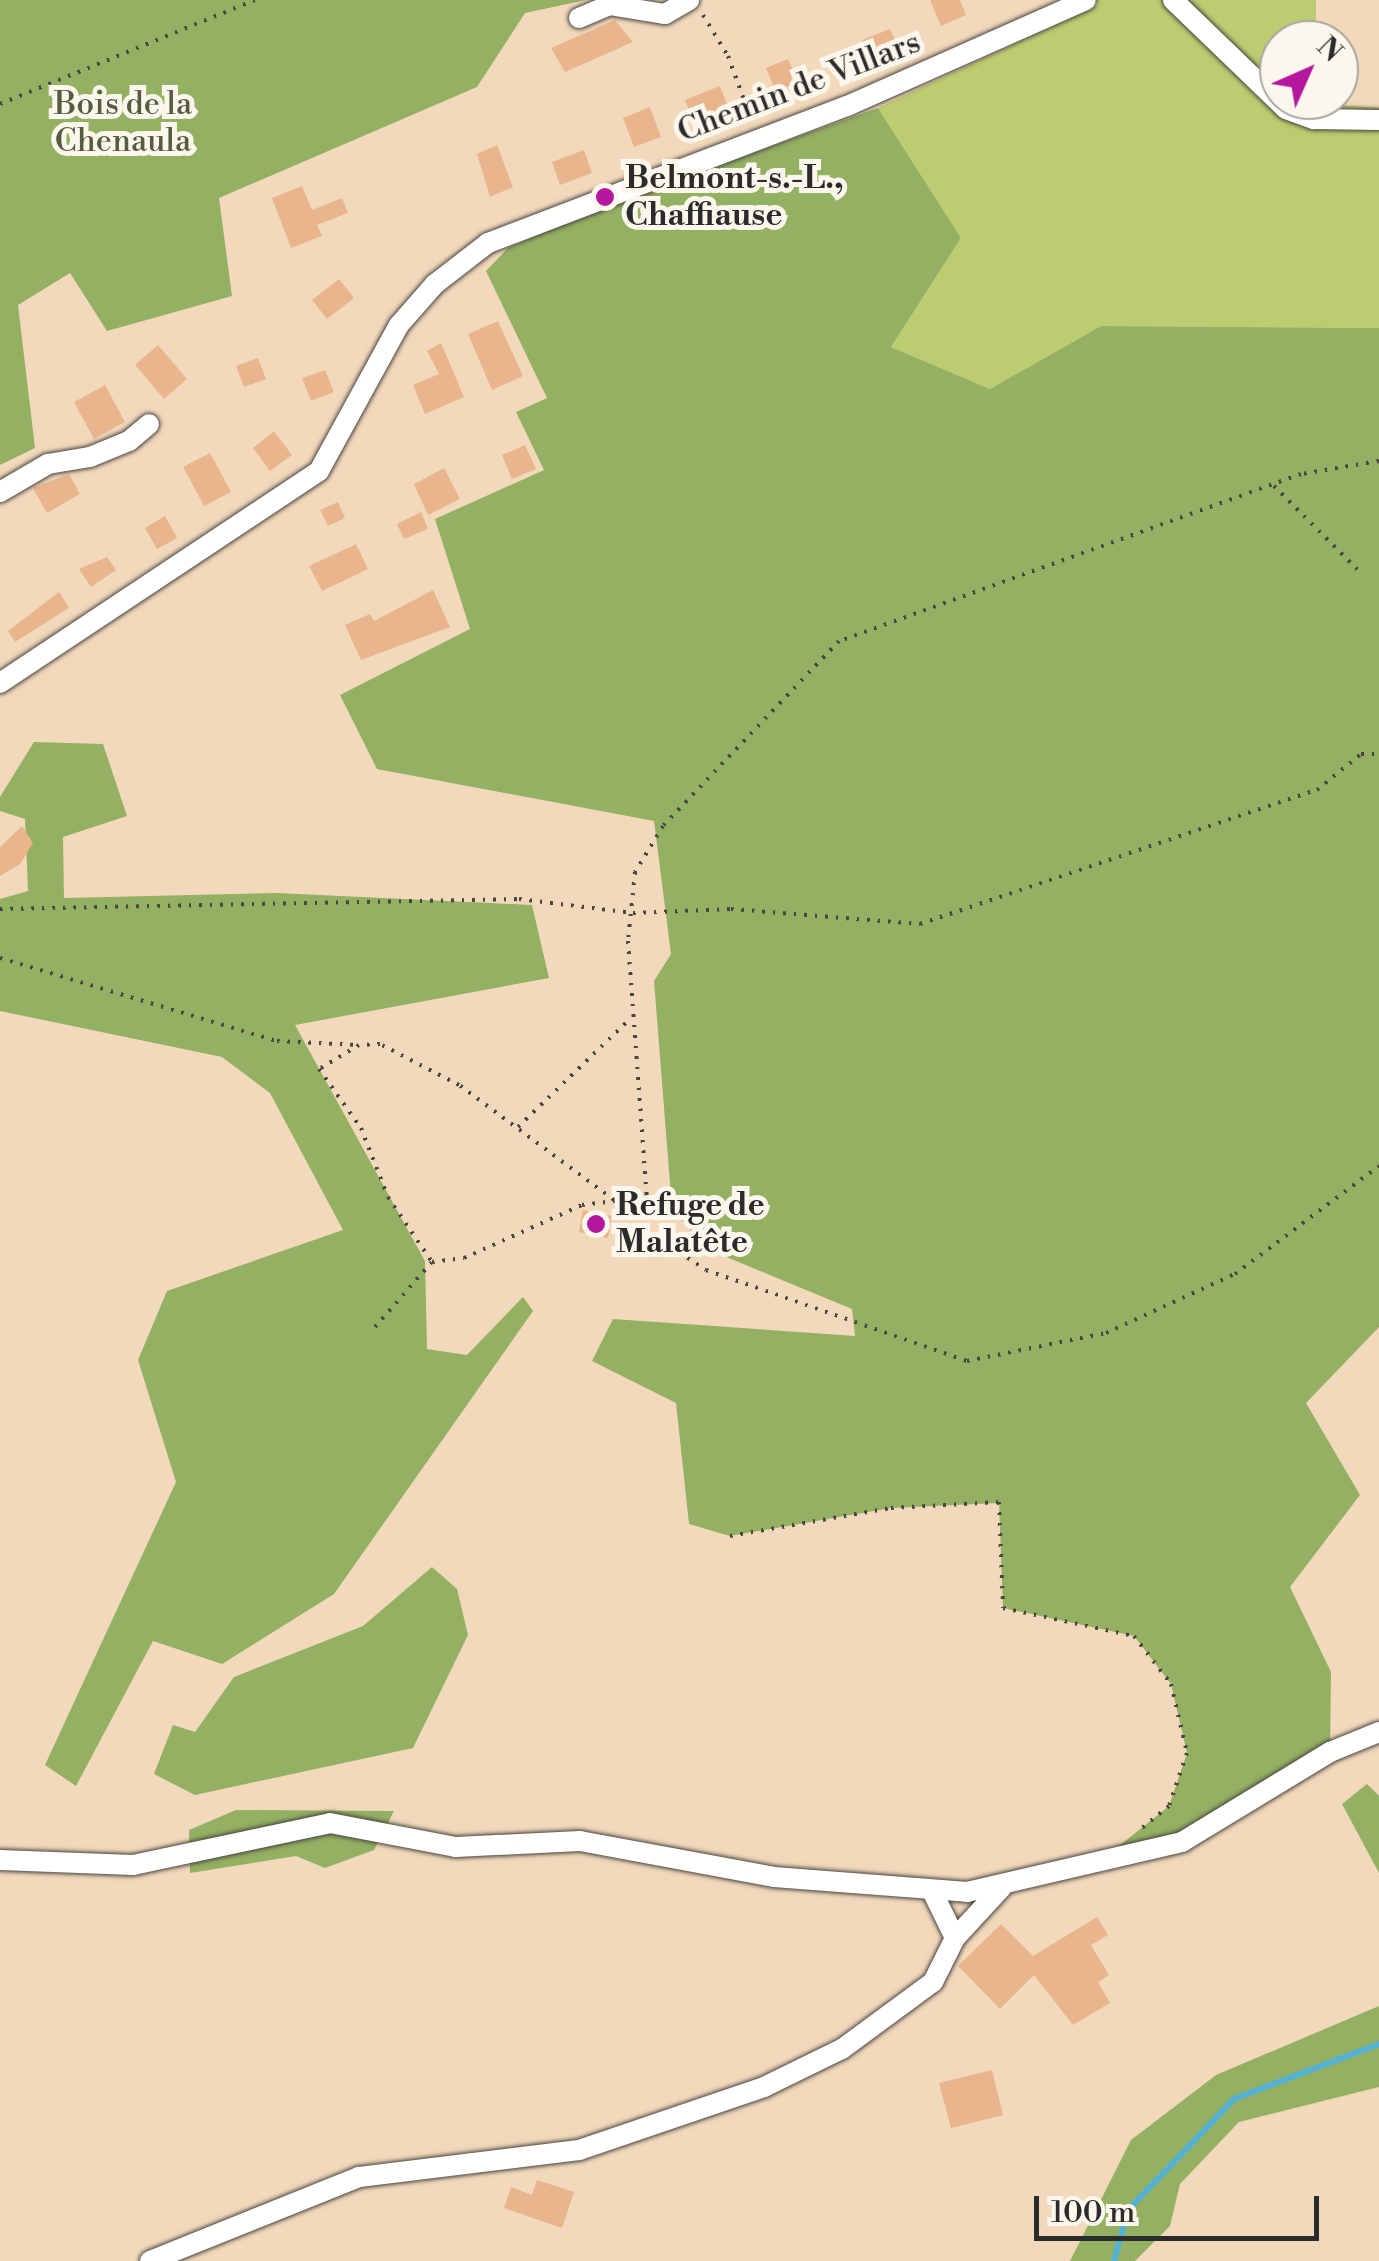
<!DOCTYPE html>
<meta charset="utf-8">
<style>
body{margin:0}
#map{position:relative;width:1379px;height:2261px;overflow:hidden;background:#f3d9bb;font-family:"Libre Bodoni",serif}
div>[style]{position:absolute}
.green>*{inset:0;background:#bbcd70}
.forest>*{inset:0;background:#94b062}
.stream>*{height:6px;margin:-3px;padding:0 3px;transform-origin:3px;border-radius:3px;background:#55b2d3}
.building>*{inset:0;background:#e9b58c}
.path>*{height:4px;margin-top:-2px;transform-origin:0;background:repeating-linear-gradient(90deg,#494541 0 2.5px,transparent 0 10.5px)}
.roads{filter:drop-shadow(0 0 2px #494541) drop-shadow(0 0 2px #494541)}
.minor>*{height:20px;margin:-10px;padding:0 10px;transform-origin:10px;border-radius:10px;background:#fff}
.dots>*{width:28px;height:28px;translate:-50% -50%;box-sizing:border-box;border:5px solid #fbf7ec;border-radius:50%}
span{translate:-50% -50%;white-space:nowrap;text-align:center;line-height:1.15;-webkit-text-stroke:10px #fbf7ec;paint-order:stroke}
.street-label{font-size:32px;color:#2b2b2b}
.park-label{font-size:32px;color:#565c40}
.poi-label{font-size:32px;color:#2b2b2b;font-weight:700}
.left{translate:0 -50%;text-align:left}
.north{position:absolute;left:1259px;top:20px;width:100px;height:100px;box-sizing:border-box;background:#fbf7ec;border:2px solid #a8a59f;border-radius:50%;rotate:45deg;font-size:28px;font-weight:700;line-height:40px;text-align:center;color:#2b2b2b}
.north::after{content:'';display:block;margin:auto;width:35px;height:45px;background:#b5179e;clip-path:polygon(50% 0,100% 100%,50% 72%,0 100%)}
.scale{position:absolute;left:1034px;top:2196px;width:285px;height:45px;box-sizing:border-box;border:5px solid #2b2b2b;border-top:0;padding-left:12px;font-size:30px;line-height:35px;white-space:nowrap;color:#2b2b2b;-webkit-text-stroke:8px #fbf7ec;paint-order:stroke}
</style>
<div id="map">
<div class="green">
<i style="clip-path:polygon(1096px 0,1316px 0,1316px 40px,1279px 40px,1279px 100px,1379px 108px,1379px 328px,1101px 326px,990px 389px,891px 347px,961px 238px,878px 108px,1098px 5px)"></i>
</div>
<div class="forest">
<i style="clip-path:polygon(0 0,586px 0,525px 13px,477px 87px,219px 198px,232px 296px,107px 331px,70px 273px,18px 305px,35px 448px,0 465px)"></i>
<i style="clip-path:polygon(878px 108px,961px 238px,891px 347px,990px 389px,1101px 326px,1379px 328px,1379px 1327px,1306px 1403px,1360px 1495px,1290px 1587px,1331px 1672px,1330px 1752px,1182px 1842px,1100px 1861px,1169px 1806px,1187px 1753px,1171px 1684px,1134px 1636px,1003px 1608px,999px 1503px,891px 1508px,730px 1536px,689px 1524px,676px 1403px,592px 1361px,613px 1319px,855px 1336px,852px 1309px,707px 1249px,672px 1209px,654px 981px,671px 954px,654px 821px,377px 769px,340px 695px,470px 629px,435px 519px,544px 470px,516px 412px,547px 398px,486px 271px,508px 248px,611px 204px)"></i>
<i style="clip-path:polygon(34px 742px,103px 744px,127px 816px,63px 837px,64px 898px,277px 893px,532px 905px,549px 978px,295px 1025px,425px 1261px,427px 1349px,467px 1355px,523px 1297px,533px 1311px,334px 1594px,222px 1664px,153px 1641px,76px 1786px,45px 1765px,176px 1482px,138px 1360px,167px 1291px,343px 1230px,270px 1093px,222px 1057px,0 1011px,0 899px,28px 891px,25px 819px,0 811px,0 797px)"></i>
<i style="clip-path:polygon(432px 1567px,457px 1589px,468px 1635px,413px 1748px,195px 1795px,154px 1774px,173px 1725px,195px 1732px,234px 1677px,363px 1626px)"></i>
<i style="clip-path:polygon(1367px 1784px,1379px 1796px,1379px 1873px,1342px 1804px)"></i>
<i style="clip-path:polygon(236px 1810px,394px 1811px,374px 1850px,325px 1868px,296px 1856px,190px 1873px,189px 1830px)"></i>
<i style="clip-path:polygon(1379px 2006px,1379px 2087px,1239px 2122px,1180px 2184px,1170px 2226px,1135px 2261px,1070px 2261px,1131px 2140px,1216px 2075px)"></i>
</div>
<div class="stream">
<i style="left:1114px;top:2261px;width:53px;rotate:-74.6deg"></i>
<i style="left:1128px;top:2210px;width:153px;rotate:-46.3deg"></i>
<i style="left:1234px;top:2099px;width:155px;rotate:-20.8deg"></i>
</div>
<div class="building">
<i style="clip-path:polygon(930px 0,960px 0,966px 15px,941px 26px)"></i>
<i style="clip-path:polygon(615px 20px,633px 42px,565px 72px,551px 48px)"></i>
<i style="clip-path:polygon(890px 29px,900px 52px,873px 64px,862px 40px)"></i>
<i style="clip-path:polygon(788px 59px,798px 82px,776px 92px,766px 68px)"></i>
<i style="clip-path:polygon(720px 86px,730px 112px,695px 125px,685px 100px)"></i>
<i style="clip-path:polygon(650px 107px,661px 137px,634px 147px,623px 118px)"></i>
<i style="clip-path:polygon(497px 145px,513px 187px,490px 197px,477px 154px)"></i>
<i style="clip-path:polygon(584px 150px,592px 173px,560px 185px,552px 162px)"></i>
<i style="clip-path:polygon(302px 186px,312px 210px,342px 198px,348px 213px,317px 225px,322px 236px,291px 248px,272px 198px)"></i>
<i style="clip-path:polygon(339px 279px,354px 298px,327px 319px,312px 300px)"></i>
<i style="clip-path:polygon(498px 321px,523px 376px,492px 390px,468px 334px)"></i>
<i style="clip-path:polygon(441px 343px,464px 397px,425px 414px,413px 385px,439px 374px,427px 351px)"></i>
<i style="clip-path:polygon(158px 345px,187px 379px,164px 399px,135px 365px)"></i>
<i style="clip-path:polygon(258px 358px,266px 379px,244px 387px,236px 366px)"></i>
<i style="clip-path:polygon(325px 370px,334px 392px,311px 401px,302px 378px)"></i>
<i style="clip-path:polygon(105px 385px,125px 422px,94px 439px,74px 402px)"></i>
<i style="clip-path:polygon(274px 431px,292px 455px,270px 471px,253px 448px)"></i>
<i style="clip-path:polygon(525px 445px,536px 469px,512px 479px,502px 455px)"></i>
<i style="clip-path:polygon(210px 453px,231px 492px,204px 506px,183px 467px)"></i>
<i style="clip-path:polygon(444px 468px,460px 499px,428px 515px,414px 484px)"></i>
<i style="clip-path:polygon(69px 474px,80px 494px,47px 513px,33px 488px)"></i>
<i style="clip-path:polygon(338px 502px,345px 518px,328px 526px,320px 510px)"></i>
<i style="clip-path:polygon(421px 512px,428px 529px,404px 539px,397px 524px)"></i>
<i style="clip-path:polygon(165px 516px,177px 538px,157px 549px,145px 528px)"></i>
<i style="clip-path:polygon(356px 544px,368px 569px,322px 591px,309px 566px)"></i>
<i style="clip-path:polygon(107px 557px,116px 570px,91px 587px,79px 569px)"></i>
<i style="clip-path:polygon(433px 590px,450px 627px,361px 660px,345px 625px,370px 614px,374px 621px)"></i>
<i style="clip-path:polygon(59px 592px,69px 608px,15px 642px,8px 631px)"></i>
<i style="clip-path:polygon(22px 826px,33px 843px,20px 864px,0 876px,0 847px)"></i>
<i style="clip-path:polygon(583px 1210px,612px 1216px,608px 1238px,579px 1232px)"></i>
<i style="clip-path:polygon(1097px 1917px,1108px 1935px,1091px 1945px,1109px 1975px,1098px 1982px,1110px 2003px,1073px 2025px,1034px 1975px,1000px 2009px,958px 1966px,1001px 1924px,1033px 1956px)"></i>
<i style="clip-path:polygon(992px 2070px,1003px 2115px,951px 2128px,939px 2083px)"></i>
<i style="clip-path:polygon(537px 2180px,574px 2192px,562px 2228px,504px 2208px,511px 2187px,532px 2195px)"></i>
</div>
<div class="path">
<i style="left:703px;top:15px;width:48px;rotate:58.6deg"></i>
<i style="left:728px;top:56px;width:72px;rotate:69.8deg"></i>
<i style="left:0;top:104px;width:275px;rotate:-22.2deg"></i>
<i style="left:1379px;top:461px;width:79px;rotate:170.5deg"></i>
<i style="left:1301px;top:474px;width:491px;rotate:160.1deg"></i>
<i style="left:839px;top:641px;width:255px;rotate:133.6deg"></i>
<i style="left:663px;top:826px;width:54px;rotate:121.3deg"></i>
<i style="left:635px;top:872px;width:69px;rotate:95.8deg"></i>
<i style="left:628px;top:941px;width:257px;rotate:85.8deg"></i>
<i style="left:647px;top:1197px;width:54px;rotate:64.9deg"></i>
<i style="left:670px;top:1246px;width:43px;rotate:33.7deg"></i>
<i style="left:706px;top:1270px;width:276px;rotate:19.2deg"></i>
<i style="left:967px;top:1361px;width:142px;rotate:-11.4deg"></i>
<i style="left:1106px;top:1333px;width:142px;rotate:-24.6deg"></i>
<i style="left:1235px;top:1274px;width:180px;rotate:-36.9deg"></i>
<i style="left:1274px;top:486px;width:126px;rotate:45deg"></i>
<i style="left:0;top:909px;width:519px;rotate:-1.1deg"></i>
<i style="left:519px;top:899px;width:115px;rotate:7deg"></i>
<i style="left:633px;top:913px;width:98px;rotate:-2.3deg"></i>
<i style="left:731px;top:909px;width:190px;rotate:4.5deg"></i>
<i style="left:920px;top:924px;width:419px;rotate:-18.7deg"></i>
<i style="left:1317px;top:790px;width:57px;rotate:-39.3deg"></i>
<i style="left:1361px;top:754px;width:18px"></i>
<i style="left:0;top:958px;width:289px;rotate:16.7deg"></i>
<i style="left:277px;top:1041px;width:82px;rotate:2.8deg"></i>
<i style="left:518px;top:1127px;width:156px;rotate:-44deg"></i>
<i style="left:614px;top:1200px;width:193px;rotate:-143.4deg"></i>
<i style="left:459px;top:1085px;width:89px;rotate:-152.6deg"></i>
<i style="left:380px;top:1044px;width:21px;rotate:177deg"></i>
<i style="left:359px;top:1045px;width:47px;rotate:149deg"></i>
<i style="left:319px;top:1069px;width:72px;rotate:54.6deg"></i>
<i style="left:361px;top:1128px;width:74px;rotate:68.6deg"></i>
<i style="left:388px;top:1197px;width:78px;rotate:55.9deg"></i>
<i style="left:432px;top:1262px;width:32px;rotate:-7deg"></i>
<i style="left:464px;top:1258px;width:129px;rotate:-24.2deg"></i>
<i style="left:582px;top:1205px;width:65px;rotate:-7deg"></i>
<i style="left:375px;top:1327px;width:86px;rotate:-48.8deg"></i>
<i style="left:730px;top:1536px;width:163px;rotate:-9.9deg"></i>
<i style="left:891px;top:1508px;width:108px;rotate:-3.2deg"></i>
<i style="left:999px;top:1502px;width:106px;rotate:87.8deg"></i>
<i style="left:1003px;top:1608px;width:134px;rotate:12.1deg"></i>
<i style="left:1134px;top:1636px;width:61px;rotate:52.4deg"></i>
<i style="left:1171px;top:1684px;width:71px;rotate:76.9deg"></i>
<i style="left:1187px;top:1753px;width:56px;rotate:108.8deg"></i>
<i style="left:1169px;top:1806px;width:38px;rotate:141deg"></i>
</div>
<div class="roads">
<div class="minor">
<i style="left:1173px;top:0;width:157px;rotate:44deg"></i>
<i style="left:1286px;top:109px;width:30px;rotate:20deg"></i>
<i style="left:1314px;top:119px;width:65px;rotate:0.9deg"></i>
<i style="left:579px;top:18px;width:33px;rotate:-23deg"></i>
<i style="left:609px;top:5px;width:57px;rotate:9.1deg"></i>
<i style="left:665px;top:14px;width:28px;rotate:-30deg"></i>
<i style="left:0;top:492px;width:56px;rotate:-30.3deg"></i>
<i style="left:48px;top:464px;width:43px;rotate:-9.5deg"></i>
<i style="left:90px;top:457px;width:42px;rotate:-22.3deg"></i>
<i style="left:129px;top:441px;width:26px;rotate:-40deg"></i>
<i style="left:0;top:683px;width:383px;rotate:-33.6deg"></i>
<i style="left:319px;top:471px;width:166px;rotate:-61.3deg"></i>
<i style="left:399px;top:325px;width:55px;rotate:-48.7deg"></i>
<i style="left:435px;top:284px;width:67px;rotate:-37.7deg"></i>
<i style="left:488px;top:243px;width:384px;rotate:-20.9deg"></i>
<i style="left:847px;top:106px;width:261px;rotate:-23.9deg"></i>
<i style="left:0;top:1860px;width:133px;rotate:2.2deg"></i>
<i style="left:133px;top:1865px;width:201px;rotate:-12deg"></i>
<i style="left:330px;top:1823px;width:128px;rotate:10.8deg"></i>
<i style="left:456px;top:1847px;width:124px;rotate:-2.8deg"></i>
<i style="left:580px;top:1841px;width:197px;rotate:10.5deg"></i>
<i style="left:774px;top:1877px;width:194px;rotate:4.4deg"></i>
<i style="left:967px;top:1892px;width:221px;rotate:-13.1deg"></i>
<i style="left:1182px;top:1842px;width:173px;rotate:-31.3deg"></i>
<i style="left:1330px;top:1752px;width:53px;rotate:-22.2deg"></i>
<i style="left:933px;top:1893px;width:50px;rotate:63.9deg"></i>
<i style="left:150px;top:2261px;width:225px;rotate:-21.9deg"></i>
<i style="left:359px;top:2177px;width:222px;rotate:-7deg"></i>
<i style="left:579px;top:2150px;width:195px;rotate:-18.8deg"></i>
<i style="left:764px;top:2087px;width:87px;rotate:-26deg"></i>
<i style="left:842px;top:2049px;width:113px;rotate:-36.4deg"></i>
<i style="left:933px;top:1982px;width:49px;rotate:-63.4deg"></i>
<i style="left:955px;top:1938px;width:69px;rotate:-47.3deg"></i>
</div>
</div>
<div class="dots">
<i style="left:605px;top:197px;background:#b5179e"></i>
<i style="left:596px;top:1224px;background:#b5179e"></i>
</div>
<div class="street-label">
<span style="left:799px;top:87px;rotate:-21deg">Chemin de Villars</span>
</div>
<div class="park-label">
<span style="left:123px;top:123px">Bois de la<br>Chenaula</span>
</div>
<div class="poi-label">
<span class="left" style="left:625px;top:197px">Belmont-s.-L.,<br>Chaffiause</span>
<span class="left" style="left:616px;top:1224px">Refuge de<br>Malatête</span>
</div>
<div class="north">N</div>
<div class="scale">100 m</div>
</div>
